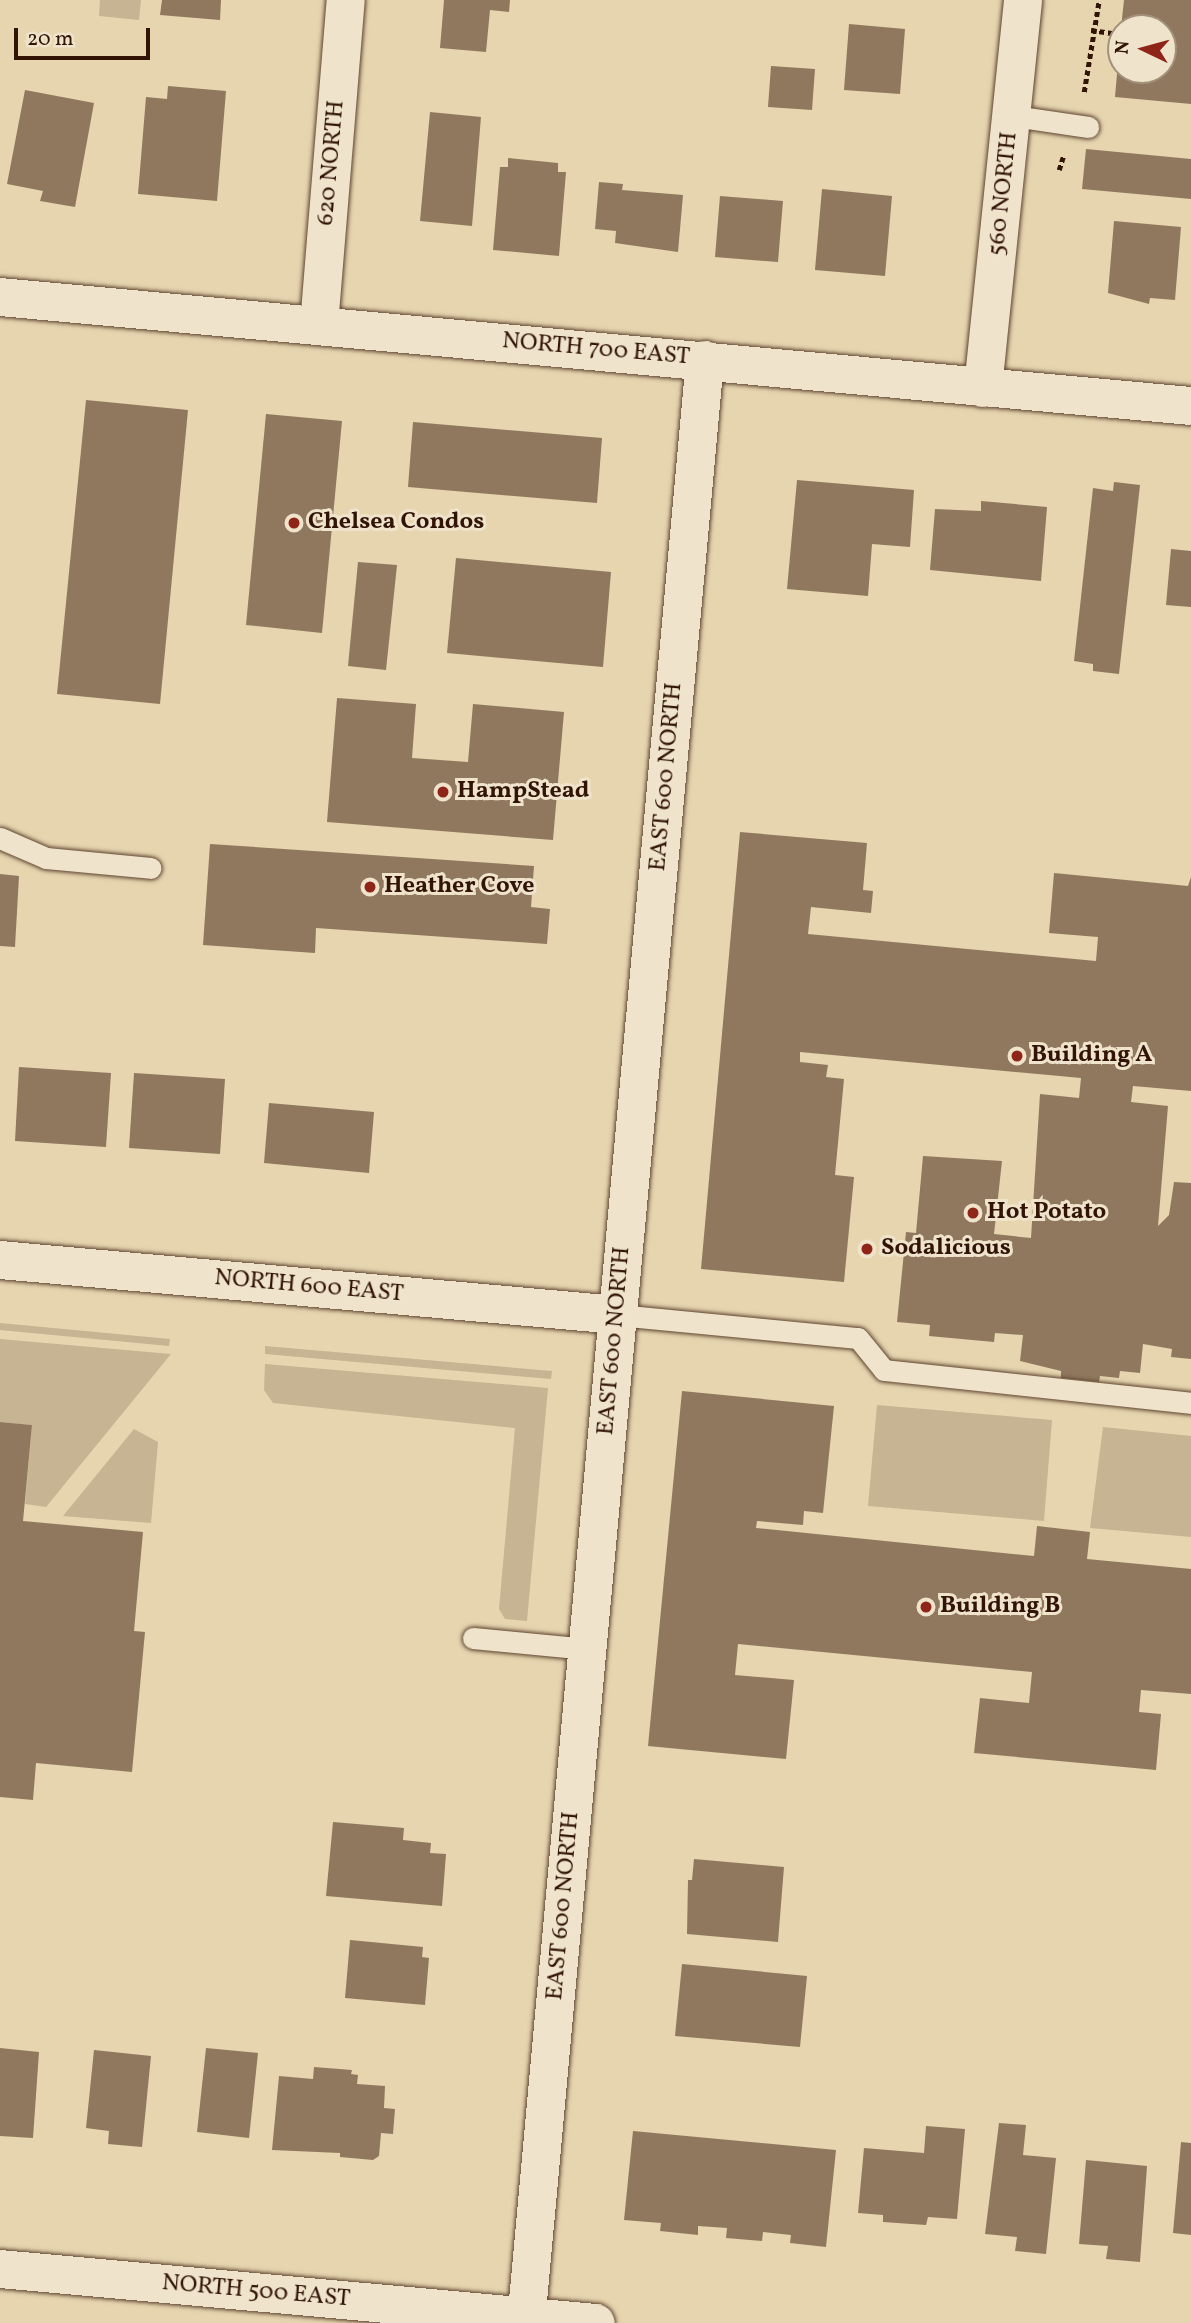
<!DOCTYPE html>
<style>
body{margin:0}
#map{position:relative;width:1191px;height:2323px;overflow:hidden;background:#e6d5af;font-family:Vollkorn,serif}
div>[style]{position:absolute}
.green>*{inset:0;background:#c7b492}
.building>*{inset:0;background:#90785e}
.path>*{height:4.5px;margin-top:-2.25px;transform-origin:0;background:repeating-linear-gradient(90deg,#321406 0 5px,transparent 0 8.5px)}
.roads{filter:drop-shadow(0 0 2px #5f4430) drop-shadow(0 0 2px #5f4430)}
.lane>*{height:21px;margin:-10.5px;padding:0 10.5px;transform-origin:10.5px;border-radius:10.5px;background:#efe4cb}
.street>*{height:38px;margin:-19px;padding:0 19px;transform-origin:19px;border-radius:19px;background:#efe4cb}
.secondary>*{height:38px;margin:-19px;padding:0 19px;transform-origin:19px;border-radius:19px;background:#efe4cb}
.dots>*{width:19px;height:19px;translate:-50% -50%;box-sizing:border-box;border:4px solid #efe4cb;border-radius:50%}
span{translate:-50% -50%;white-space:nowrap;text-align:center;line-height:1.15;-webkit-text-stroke:6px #efe4cb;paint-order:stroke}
.street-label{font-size:24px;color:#321406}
.poi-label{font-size:24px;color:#321406;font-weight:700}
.left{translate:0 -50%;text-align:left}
.north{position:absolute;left:1107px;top:14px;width:70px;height:70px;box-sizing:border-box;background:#efe4cb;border:2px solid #a3917c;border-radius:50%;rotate:275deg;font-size:19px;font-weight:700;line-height:28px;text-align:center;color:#321406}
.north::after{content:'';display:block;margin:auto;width:24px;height:32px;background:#8f2418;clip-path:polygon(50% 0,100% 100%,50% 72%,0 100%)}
.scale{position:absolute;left:14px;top:28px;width:136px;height:32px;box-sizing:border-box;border:4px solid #321406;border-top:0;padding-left:9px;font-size:21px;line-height:24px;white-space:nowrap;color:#321406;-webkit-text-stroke:5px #efe4cb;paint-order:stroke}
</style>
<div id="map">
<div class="green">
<i style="clip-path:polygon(100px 0,141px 0,139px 20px,99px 16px)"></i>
<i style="clip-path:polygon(0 1323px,170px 1339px,169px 1346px,0 1330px)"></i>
<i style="clip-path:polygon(0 1339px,171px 1354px,46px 1507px,25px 1504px,32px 1425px,0 1422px)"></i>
<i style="clip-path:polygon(265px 1346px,552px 1371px,551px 1379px,265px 1354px)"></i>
<i style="clip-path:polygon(265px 1364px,548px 1388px,527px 1621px,505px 1619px,499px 1609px,515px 1428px,273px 1403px,264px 1390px)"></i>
<i style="clip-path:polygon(877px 1405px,1052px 1420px,1044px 1521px,868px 1506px)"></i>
<i style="clip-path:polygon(1103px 1427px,1191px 1436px,1191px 1537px,1090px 1528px)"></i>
<i style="clip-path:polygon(134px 1429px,158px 1442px,151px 1523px,63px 1516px)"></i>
</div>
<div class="building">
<i style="clip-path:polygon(162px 0,221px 0,220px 20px,160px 15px)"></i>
<i style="clip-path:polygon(444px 0,510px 0,509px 12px,490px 10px,486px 52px,440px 48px)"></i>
<i style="clip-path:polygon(1124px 0,1191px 0,1191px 104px,1115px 97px,1119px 51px,1121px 70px,1163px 70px,1163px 28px,1121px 28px)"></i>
<i style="clip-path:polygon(849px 24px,905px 29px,900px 94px,844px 90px)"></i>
<i style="clip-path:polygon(771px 66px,815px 69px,812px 110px,768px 107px)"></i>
<i style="clip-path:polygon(168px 86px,226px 91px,217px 201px,138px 194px,146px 97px,167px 99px)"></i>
<i style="clip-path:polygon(25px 90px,94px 103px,75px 207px,40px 201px,43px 191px,7px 184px)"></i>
<i style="clip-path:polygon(430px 112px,481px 117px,472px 226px,420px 221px)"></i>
<i style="clip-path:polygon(1086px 149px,1191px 159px,1191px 199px,1082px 189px)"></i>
<i style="clip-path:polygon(508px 158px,558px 163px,558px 172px,566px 172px,559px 256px,493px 250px,500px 167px,508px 167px)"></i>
<i style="clip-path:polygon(599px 182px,623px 184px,622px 190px,683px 195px,678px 252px,615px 243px,616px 231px,595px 229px)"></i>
<i style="clip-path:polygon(822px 189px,892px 196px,885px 276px,815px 270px)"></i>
<i style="clip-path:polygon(720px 196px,783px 201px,778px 262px,715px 257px)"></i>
<i style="clip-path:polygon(1114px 221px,1181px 227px,1175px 300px,1150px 298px,1149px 304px,1108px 293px)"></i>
<i style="clip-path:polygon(86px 400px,188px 410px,160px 704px,57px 694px)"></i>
<i style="clip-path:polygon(266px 414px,342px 421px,322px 633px,246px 625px)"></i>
<i style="clip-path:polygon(413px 422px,602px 438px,597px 503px,408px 487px)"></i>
<i style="clip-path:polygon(797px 480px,914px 490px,910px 547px,872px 544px,868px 596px,787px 589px)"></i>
<i style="clip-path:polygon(1114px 482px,1140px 485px,1119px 674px,1093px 671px,1093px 664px,1074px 661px,1093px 488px,1113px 491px)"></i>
<i style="clip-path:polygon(981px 501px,1047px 507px,1041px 581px,930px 570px,935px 509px,981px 511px)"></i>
<i style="clip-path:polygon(1171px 549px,1191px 551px,1191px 607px,1166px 605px)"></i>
<i style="clip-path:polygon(456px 558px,611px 572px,603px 667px,447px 653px)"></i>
<i style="clip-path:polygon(358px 562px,397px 565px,386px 670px,348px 666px)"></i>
<i style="clip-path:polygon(337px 698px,416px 704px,412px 758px,468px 762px,473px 704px,564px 712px,553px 840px,327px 822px)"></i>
<i style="clip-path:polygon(740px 832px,867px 843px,863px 890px,873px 891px,871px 913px,811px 907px,808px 934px,1096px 961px,1098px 937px,1049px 933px,1054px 873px,1188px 886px,1191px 877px,1191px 1091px,1133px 1086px,1131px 1102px,1168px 1106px,1158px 1226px,1169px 1215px,1174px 1182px,1191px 1183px,1191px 1359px,1171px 1357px,1172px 1349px,1143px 1344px,1140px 1373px,1120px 1371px,1119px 1378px,1100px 1376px,1099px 1382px,1061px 1378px,1061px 1371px,1020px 1361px,1023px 1335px,995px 1333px,994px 1342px,929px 1336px,930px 1325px,897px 1322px,906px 1232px,916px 1233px,923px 1156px,1002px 1161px,994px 1234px,1031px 1238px,1040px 1094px,1079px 1098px,1081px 1078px,800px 1052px,800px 1062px,828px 1065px,826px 1077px,844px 1079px,835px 1175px,854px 1177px,844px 1282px,701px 1269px)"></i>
<i style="clip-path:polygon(210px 844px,534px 866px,531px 907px,550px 909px,547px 944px,316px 928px,315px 953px,203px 945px)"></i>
<i style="clip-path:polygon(0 874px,19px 876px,15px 947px,0 946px)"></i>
<i style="clip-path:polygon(19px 1067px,111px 1073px,106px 1147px,15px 1141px)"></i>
<i style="clip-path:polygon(134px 1073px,225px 1079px,220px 1154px,129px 1148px)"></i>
<i style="clip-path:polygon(269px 1103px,374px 1112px,369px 1173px,264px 1163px)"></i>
<i style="clip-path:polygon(682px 1391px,834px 1406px,823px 1513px,804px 1511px,803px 1525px,757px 1521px,756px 1528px,1034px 1556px,1037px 1526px,1090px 1532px,1087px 1559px,1191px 1569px,1191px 1694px,1141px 1690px,1139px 1712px,1161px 1714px,1156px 1770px,974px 1753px,980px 1698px,1029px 1703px,1032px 1672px,738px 1644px,735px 1675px,794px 1680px,786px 1759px,648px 1746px)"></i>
<i style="clip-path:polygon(0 1422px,32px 1425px,23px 1521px,143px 1532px,134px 1631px,145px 1632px,132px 1772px,36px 1763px,33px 1800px,0 1797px)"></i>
<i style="clip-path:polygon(333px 1822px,404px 1828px,403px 1840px,431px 1843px,430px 1853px,446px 1854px,442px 1906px,326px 1896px)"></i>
<i style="clip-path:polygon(694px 1859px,784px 1867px,778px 1942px,687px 1934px,688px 1880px,692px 1880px)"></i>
<i style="clip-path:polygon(350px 1940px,423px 1947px,422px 1957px,429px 1958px,425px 2005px,345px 1998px)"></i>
<i style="clip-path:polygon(682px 1964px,807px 1976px,800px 2047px,675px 2036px)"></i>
<i style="clip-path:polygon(0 2048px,39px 2052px,33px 2138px,0 2136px)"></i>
<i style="clip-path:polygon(206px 2048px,258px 2053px,249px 2138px,197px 2132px)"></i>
<i style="clip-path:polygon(94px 2050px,151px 2056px,142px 2147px,108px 2144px,109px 2131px,86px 2128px)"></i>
<i style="clip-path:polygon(314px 2067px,352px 2070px,351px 2074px,358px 2075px,357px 2084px,385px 2086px,384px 2108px,395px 2109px,393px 2134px,381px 2133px,379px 2156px,373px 2160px,340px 2157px,340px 2153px,272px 2150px,279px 2076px,313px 2079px)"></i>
<i style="clip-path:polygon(999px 2123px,1026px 2125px,1023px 2155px,1056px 2158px,1046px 2254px,1015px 2251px,1017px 2237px,985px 2234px)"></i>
<i style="clip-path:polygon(926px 2126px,965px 2129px,957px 2219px,928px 2217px,926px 2225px,883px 2222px,883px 2215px,858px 2213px,864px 2148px,924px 2153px)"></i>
<i style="clip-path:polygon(633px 2131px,836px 2150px,826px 2247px,790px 2243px,791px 2235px,763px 2232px,762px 2241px,726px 2238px,727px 2228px,698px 2226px,698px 2235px,660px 2231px,661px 2223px,624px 2220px)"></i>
<i style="clip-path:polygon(1181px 2142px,1191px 2143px,1191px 2235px,1173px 2233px)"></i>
<i style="clip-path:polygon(1086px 2160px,1147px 2166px,1140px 2262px,1106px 2259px,1108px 2246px,1079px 2244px)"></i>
</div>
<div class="path">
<i style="left:1091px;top:30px;width:30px;rotate:8deg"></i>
<i style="left:1084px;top:92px;width:93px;rotate:-80.7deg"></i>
<i style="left:1059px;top:170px;width:14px;rotate:-73deg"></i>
</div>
<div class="roads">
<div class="lane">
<i style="left:1013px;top:116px;width:76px;rotate:8.3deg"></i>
<i style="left:0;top:838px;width:50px;rotate:23.5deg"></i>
<i style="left:46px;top:858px;width:105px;rotate:5.4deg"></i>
<i style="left:618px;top:1315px;width:241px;rotate:5.5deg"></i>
<i style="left:858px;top:1338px;width:41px;rotate:50.9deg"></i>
<i style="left:884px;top:1370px;width:309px;rotate:6.1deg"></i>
<i style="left:473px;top:1638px;width:115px;rotate:5.5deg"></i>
</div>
<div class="street">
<i style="left:319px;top:325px;width:326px;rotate:-85.3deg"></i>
<i style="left:983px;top:388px;width:390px;rotate:-84.1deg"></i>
<i style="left:0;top:1260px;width:620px;rotate:5.09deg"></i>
<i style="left:0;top:2269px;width:598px;rotate:5.18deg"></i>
<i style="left:526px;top:2323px;width:1971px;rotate:-84.79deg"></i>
</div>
<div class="secondary">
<i style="left:0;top:297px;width:1196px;rotate:5.23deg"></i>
</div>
</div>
<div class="dots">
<i style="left:294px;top:523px;background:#8f2418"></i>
<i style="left:443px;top:792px;background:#8f2418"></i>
<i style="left:370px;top:887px;background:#8f2418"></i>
<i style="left:1017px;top:1056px;background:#8f2418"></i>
<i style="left:973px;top:1213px;background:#8f2418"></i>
<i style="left:867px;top:1249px;background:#8f2418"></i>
<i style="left:926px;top:1607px;background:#8f2418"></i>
</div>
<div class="street-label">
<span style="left:332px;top:163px;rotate:-85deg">620 NORTH</span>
<span style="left:1004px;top:194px;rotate:-84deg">560 NORTH</span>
<span style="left:596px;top:350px;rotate:5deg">NORTH 700 EAST</span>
<span style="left:667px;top:777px;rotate:-85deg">EAST 600 NORTH</span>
<span style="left:309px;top:1287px;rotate:5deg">NORTH 600 EAST</span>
<span style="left:615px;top:1341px;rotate:-85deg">EAST 600 NORTH</span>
<span style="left:564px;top:1906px;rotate:-85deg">EAST 600 NORTH</span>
<span style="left:256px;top:2292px;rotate:5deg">NORTH 500 EAST</span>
</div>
<div class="poi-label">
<span class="left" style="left:308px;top:523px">Chelsea Condos</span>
<span class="left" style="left:457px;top:792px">HampStead</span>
<span class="left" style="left:384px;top:887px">Heather Cove</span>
<span class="left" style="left:1031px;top:1056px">Building A</span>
<span class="left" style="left:987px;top:1213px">Hot Potato</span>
<span class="left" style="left:881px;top:1249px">Sodalicious</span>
<span class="left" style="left:940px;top:1607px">Building B</span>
</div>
<div class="north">N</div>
<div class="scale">20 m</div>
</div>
